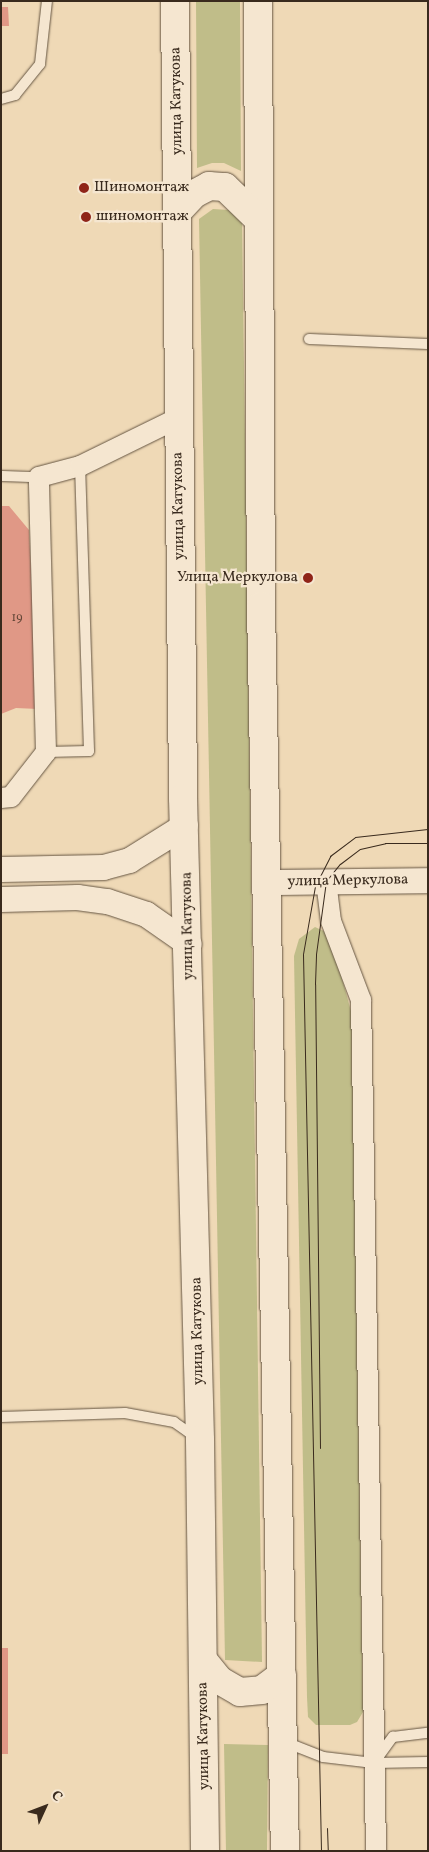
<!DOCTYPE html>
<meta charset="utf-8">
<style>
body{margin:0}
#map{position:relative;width:429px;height:1852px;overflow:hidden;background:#efd9b6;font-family:Vollkorn,serif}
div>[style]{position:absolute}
.green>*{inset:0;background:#c0bd89}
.building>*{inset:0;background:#e09886}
.roads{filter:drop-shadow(0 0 1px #665643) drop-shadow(0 0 1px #665643)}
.service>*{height:10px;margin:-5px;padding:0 5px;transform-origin:5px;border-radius:5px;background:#f5e6d0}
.minor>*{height:20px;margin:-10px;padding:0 10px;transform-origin:10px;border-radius:10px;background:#f5e6d0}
.tertiary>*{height:25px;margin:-12.5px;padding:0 12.5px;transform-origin:12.5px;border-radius:12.5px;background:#f5e6d0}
.secondary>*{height:28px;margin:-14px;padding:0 14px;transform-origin:14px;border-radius:14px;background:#f5e6d0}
.tram>*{height:1px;margin:-0.5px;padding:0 0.5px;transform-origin:0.5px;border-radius:0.5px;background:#392a1d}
.dots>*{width:14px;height:14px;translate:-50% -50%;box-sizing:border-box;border:2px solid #f5e6d0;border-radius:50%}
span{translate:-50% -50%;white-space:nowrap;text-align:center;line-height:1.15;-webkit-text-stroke:4.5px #f5e6d0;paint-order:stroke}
.number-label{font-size:12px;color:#634637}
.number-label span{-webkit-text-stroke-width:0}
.street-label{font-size:15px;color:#392a1d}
.poi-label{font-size:15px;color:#392a1d}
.left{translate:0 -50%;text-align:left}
.right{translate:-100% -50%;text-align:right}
.frame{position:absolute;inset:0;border:2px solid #392a1d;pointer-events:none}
.north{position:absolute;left:20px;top:1782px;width:50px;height:50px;-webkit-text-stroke:4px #f5e6d0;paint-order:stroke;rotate:47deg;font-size:14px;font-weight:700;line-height:20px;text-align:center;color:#392a1d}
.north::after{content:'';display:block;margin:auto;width:18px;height:22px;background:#392a1d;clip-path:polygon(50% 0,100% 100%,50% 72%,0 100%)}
</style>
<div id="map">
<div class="green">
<i style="clip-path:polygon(196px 1px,240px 1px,241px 171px,224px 163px,212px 163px,197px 168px)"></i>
<i style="clip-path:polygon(213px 209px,229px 210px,242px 223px,262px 1662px,225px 1660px,199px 219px)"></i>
<i style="clip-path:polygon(315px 927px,330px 934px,352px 1015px,363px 1712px,357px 1722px,350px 1725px,316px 1725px,308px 1717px,307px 1697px,294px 956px,299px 939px)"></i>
<i style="clip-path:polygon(224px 1744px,268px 1745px,267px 1851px,226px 1851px)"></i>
</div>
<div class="building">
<i style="clip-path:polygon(1px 7px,8px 7px,9px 26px,1px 26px)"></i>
<i style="clip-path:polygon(1px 506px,9px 506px,29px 530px,38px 709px,16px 708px,1px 714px)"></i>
<i style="clip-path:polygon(1px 1648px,8px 1648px,8px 1754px,1px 1754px)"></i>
</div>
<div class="roads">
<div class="service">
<i style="left:1px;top:99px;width:15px;rotate:-16deg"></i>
<i style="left:15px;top:95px;width:40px;rotate:-51deg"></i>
<i style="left:40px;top:64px;width:63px;rotate:-83.7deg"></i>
<i style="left:309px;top:339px;width:119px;rotate:2.4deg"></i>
<i style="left:1px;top:476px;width:38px;rotate:2deg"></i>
<i style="left:46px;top:752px;width:43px;rotate:-1.3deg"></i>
<i style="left:89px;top:751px;width:285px;rotate:-91.8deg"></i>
<i style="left:1px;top:1417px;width:124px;rotate:-1.8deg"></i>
<i style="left:125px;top:1413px;width:50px;rotate:10.4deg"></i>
<i style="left:174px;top:1422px;width:28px;rotate:35deg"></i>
<i style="left:285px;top:1742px;width:41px;rotate:21.5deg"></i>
<i style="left:323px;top:1757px;width:51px;rotate:6.7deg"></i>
<i style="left:374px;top:1763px;width:54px;rotate:-1.1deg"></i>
<i style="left:376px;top:1760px;width:29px;rotate:-54deg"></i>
<i style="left:393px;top:1737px;width:35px;rotate:-7deg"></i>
</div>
<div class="minor">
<i style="left:1px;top:798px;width:10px;rotate:-6deg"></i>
<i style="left:11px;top:797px;width:57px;rotate:-52.1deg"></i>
<i style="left:46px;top:752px;width:275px;rotate:-91.5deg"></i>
<i style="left:39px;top:477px;width:42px;rotate:-15deg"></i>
<i style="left:80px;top:466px;width:109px;rotate:-26.1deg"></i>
<i style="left:326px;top:881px;width:40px;rotate:82.9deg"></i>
<i style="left:331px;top:921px;width:85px;rotate:69.2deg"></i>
<i style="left:361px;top:1000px;width:851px;rotate:88.99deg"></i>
</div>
<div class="tertiary">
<i style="left:1px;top:869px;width:102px;rotate:-1.1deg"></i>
<i style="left:103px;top:867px;width:27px;rotate:-15deg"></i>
<i style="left:129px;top:860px;width:66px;rotate:-32deg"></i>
<i style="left:268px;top:882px;width:160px;rotate:-0.7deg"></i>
<i style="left:1px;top:899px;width:76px;rotate:-1.5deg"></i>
<i style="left:77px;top:897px;width:30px;rotate:8deg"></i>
<i style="left:107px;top:901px;width:41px;rotate:18.4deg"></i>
<i style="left:146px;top:914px;width:52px;rotate:34.9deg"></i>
</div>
<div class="secondary">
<i style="left:175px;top:1px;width:797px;rotate:89.42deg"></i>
<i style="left:183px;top:798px;width:642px;rotate:88.48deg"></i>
<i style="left:200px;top:1440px;width:411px;rotate:89.3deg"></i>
<i style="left:258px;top:1px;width:605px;rotate:89.72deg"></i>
<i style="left:261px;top:606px;width:1245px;rotate:88.9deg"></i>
<i style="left:179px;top:210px;width:22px;rotate:-47deg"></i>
<i style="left:194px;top:194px;width:17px;rotate:-28deg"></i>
<i style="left:209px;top:186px;width:16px;rotate:4deg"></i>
<i style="left:225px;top:187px;width:47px;rotate:44.1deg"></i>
<i style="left:203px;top:1660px;width:26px;rotate:51deg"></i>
<i style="left:219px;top:1680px;width:24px;rotate:30deg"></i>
<i style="left:240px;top:1692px;width:22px;rotate:-5deg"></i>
<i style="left:262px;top:1690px;width:25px;rotate:-37deg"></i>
</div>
</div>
<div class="tram">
<i style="left:320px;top:1448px;width:464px;rotate:-90.6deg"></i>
<i style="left:315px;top:984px;width:30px;rotate:-88deg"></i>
<i style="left:316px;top:954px;width:74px;rotate:-82.2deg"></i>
<i style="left:326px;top:881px;width:22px;rotate:-51deg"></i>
<i style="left:340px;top:864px;width:25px;rotate:-37deg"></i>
<i style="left:360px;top:849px;width:26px;rotate:-13deg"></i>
<i style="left:385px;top:843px;width:43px"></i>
<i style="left:327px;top:1828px;width:23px;rotate:88deg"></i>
<i style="left:321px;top:1851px;width:897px;rotate:-91.15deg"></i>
<i style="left:303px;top:954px;width:69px;rotate:-80deg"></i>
<i style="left:315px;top:886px;width:34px;rotate:-63deg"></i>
<i style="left:330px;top:856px;width:31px;rotate:-37deg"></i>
<i style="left:355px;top:837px;width:73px;rotate:-6.3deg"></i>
</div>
<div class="dots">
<i style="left:84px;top:188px;background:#8f2418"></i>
<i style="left:86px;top:217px;background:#8f2418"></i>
<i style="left:308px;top:578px;background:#8f2418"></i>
</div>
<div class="number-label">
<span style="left:17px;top:619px">19</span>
</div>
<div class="street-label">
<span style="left:177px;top:101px;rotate:-91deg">улица Катукова</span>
<span style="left:179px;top:506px;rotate:-91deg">улица Катукова</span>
<span style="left:348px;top:881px;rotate:-1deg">улица Меркулова</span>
<span style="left:188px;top:926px;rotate:-91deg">улица Катукова</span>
<span style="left:198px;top:1331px;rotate:-91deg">улица Катукова</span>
<span style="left:204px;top:1736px;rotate:-91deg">улица Катукова</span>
</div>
<div class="poi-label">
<span class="left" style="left:94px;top:188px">Шиномонтаж</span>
<span class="left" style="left:96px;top:217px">шиномонтаж</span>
<span class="right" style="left:298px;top:578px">Улица Меркулова</span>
</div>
<div class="frame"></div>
<div class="north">С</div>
</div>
